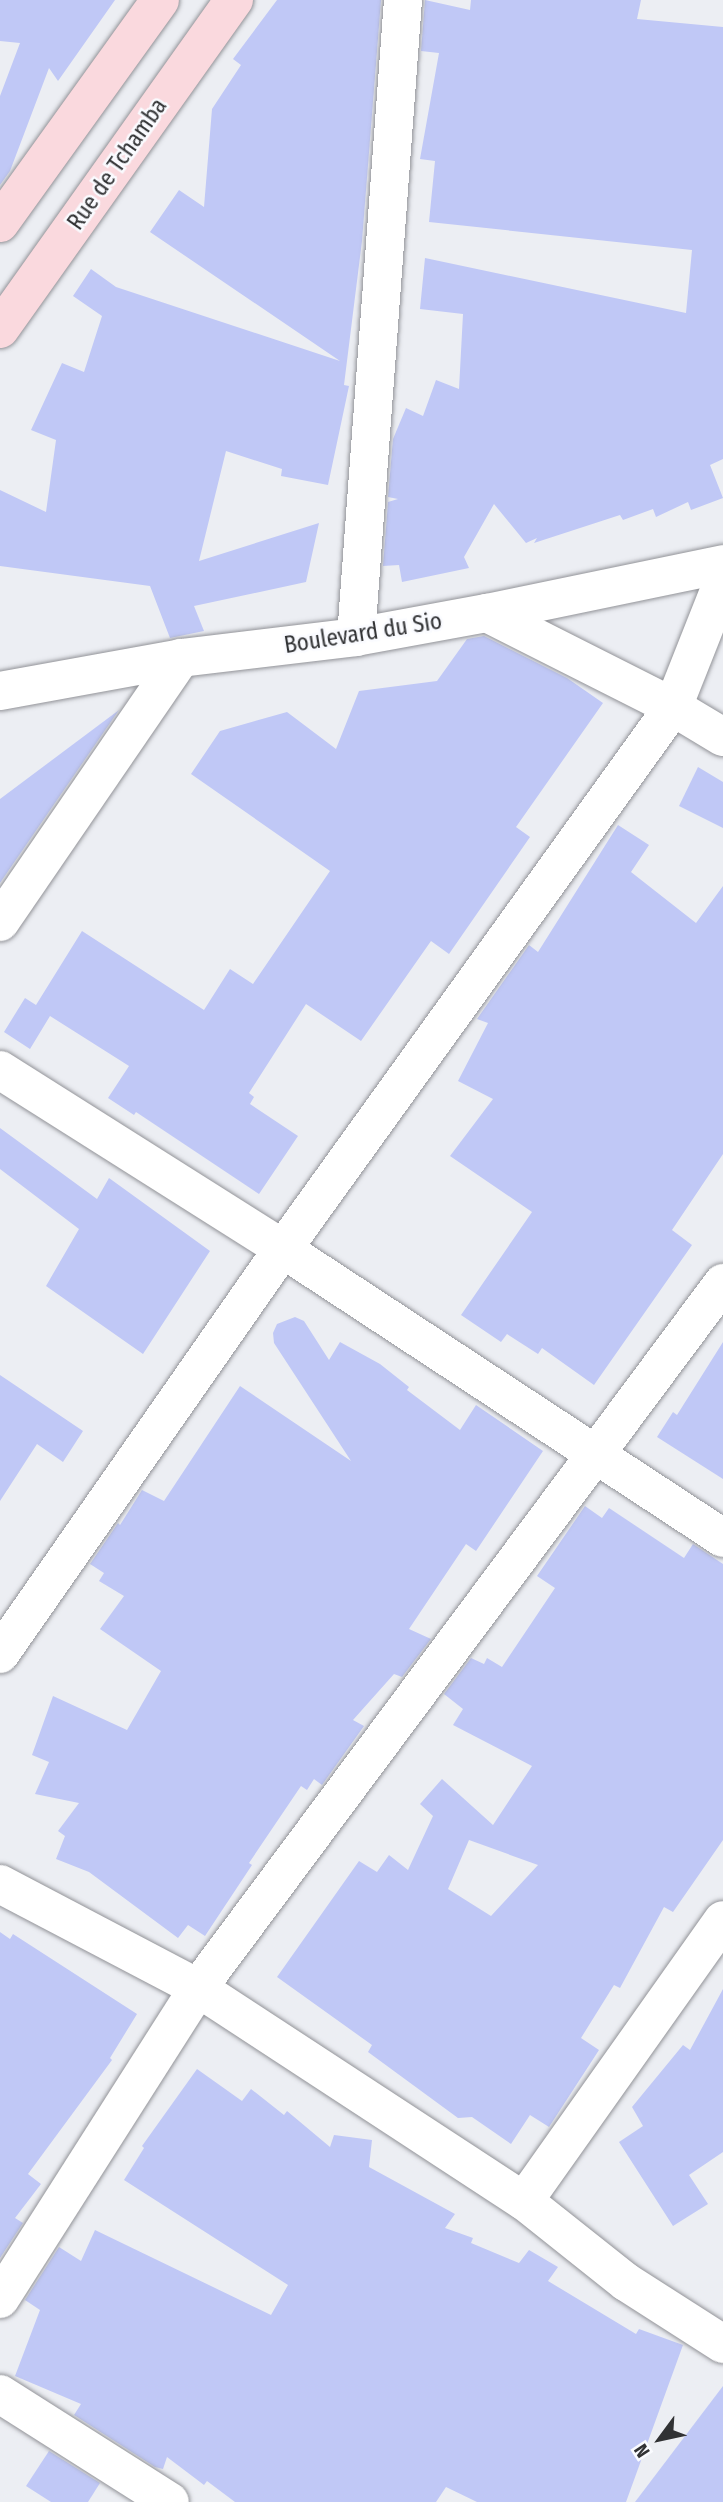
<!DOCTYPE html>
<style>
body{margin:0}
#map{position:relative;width:723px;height:2502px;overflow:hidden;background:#eceef3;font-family:"Fira Sans Condensed",sans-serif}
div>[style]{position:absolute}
.building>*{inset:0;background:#c0c8f6}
.roads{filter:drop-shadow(0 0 2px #929398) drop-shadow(0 0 2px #929398)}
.street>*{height:38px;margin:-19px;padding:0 19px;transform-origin:19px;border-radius:19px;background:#fff}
.secondary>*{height:38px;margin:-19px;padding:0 19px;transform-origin:19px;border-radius:19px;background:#fad9de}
span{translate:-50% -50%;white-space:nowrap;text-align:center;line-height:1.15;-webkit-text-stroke:5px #fafbff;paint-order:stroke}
.street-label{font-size:23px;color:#313234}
.north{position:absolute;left:625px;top:2404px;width:70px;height:70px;-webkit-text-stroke:5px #fafbff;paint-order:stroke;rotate:237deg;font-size:19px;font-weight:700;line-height:28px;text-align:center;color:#313234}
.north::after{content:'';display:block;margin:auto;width:24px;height:32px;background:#313234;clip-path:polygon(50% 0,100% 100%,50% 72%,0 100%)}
</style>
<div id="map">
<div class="building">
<i style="clip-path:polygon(0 0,115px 0,58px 81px,49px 68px,10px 171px,0 185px,0 96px,20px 43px,0 41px)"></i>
<i style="clip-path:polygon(277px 0,381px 0,362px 241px,344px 385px,349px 386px,328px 485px,281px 476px,282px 469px,226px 451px,199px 561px,319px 523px,306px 582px,194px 606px,204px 631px,170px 638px,150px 586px,0 566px,0 490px,46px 512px,56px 440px,31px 430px,62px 363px,84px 372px,102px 316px,73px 296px,91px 269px,116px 287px,340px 361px,150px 232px,179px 190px,204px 207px,212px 109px,241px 65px,233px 59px)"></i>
<i style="clip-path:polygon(425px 0,470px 10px,471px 0,641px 0,637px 19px,723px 27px,723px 459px,710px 465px,723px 498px,691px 510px,688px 502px,656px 517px,653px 509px,623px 520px,620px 515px,534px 543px,537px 538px,526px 543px,494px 504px,464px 557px,469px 568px,402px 582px,399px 565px,383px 566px,388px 502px,398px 499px,388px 497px,393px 439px,406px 408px,423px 416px,436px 380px,459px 389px,463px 314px,420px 309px,425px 258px,686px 313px,692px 250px,429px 222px,435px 161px,420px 159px,439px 53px,421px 51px)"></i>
<i style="clip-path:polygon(484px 636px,567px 678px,603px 703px,516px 827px,530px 837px,449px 954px,431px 941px,361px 1041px,306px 1004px,249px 1093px,254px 1097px,250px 1104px,298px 1136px,259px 1194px,136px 1112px,134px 1115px,108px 1098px,129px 1066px,50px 1016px,30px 1049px,4px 1032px,25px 998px,36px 1005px,82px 931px,204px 1010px,230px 969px,253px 984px,330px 871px,191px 774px,220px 731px,287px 712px,336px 749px,359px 691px,437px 681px,467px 639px)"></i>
<i style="clip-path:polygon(119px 710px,0 883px,0 799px)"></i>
<i style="clip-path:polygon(698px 767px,723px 782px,723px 828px,679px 806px)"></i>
<i style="clip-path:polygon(618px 825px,649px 845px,631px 872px,696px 923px,723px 886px,723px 1154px,672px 1230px,692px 1245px,594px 1385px,542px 1348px,538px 1354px,507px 1334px,501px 1342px,461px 1315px,532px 1212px,450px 1156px,493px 1099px,458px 1081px,488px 1023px,477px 1019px,529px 945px,538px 952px)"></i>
<i style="clip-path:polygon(0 1128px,97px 1199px,109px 1178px,210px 1251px,143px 1354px,46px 1286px,79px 1229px,0 1169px)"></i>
<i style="clip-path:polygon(295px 1317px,304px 1321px,329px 1360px,340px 1342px,380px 1364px,409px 1387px,407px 1390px,460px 1430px,476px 1405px,543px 1451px,476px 1551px,466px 1544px,409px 1629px,431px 1639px,402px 1677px,394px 1674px,353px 1720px,364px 1726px,322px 1785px,314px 1779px,307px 1790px,301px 1786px,249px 1863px,252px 1865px,205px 1936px,188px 1925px,178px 1938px,89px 1872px,56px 1859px,65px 1836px,58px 1831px,79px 1803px,35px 1794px,49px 1762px,32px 1755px,53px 1696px,127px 1730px,161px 1671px,100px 1629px,124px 1596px,99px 1581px,104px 1573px,90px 1564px,118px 1523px,120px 1525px,142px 1490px,164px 1501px,240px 1386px,351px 1461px,274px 1343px,273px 1333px,277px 1324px)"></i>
<i style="clip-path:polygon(723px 1342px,723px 1479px,657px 1437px,673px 1412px,677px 1415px)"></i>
<i style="clip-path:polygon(0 1375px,83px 1431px,63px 1462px,37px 1444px,0 1501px)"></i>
<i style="clip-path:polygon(evenodd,585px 1506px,602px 1518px,609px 1508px,684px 1558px,693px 1544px,723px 1564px,723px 1840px,673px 1912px,664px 1907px,620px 1988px,614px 1985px,581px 2038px,599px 2050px,549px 2127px,530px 2115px,511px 2144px,472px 2117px,458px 2118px,368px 2052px,372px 2045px,277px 1977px,359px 1861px,377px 1872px,389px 1855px,408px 1870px,433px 1816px,420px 1804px,442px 1779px,493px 1825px,532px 1766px,453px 1725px,463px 1709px,444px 1694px,471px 1658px,484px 1664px,487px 1658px,502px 1667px,555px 1588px,537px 1576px,585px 1506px,469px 1840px,538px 1865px,491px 1916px,448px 1889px,469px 1840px)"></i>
<i style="clip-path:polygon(0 1932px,10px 1939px,13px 1934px,137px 2014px,110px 2058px,112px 2060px,28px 2174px,41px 2184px,15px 2218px,23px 2223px,0 2258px)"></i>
<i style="clip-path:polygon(723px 1989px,723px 2152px,689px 2175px,708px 2204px,673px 2226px,619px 2142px,643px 2126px,632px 2107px,683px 2045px,690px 2050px)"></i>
<i style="clip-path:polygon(197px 2069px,242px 2101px,251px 2089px,284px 2115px,287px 2111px,330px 2147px,334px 2135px,372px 2140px,369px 2167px,455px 2214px,445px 2228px,473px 2238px,471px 2243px,519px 2263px,529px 2250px,558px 2267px,548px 2281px,636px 2334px,639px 2329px,683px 2345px,626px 2502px,477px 2502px,446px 2487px,436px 2502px,235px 2502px,207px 2481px,204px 2485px,167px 2457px,163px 2469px,155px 2467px,74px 2415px,81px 2404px,15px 2376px,40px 2310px,25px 2300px,59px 2247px,81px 2261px,95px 2230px,271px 2315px,288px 2285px,124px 2180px,144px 2148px,142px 2146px)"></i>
<i style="clip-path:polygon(723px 2386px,723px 2502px,635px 2502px)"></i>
<i style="clip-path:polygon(49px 2451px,100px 2483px,88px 2502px,51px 2502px,26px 2486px)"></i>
</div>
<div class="roads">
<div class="street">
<i style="left:487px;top:613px;width:208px;rotate:26.8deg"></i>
<i style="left:673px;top:707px;width:58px;rotate:31deg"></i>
<i style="left:356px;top:637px;width:639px;rotate:-85.78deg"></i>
<i style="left:0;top:691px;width:184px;rotate:-10.3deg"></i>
<i style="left:181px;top:658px;width:176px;rotate:-6.8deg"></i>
<i style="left:356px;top:637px;width:133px;rotate:-10.4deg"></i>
<i style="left:487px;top:613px;width:241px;rotate:-11.7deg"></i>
<i style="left:0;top:922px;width:320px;rotate:-55.6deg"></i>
<i style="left:0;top:1070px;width:335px;rotate:32.3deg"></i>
<i style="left:283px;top:1249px;width:526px;rotate:33.3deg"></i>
<i style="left:0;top:1654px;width:494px;rotate:-55.1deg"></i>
<i style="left:283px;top:1249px;width:668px;rotate:-54.26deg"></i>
<i style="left:673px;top:707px;width:136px;rotate:-68.4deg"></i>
<i style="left:0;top:1884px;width:224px;rotate:27.7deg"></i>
<i style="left:198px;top:1988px;width:389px;rotate:33.2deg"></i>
<i style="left:524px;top:2201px;width:130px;rotate:38.5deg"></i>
<i style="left:626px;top:2282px;width:115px;rotate:32.6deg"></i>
<i style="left:524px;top:2201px;width:344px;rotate:-54.7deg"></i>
<i style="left:0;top:2299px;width:369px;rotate:-57.5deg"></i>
<i style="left:198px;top:1988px;width:879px;rotate:-53.33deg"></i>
<i style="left:0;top:2394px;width:201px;rotate:32.4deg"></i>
</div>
<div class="secondary">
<i style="left:0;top:223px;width:274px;rotate:-54.3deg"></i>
<i style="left:0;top:329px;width:404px;rotate:-54.6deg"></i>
</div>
</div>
<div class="street-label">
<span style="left:117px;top:164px;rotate:-55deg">Rue de Tchamba</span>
<span style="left:363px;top:633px;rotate:-9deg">Boulevard du Sio</span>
</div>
<div class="north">N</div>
</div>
